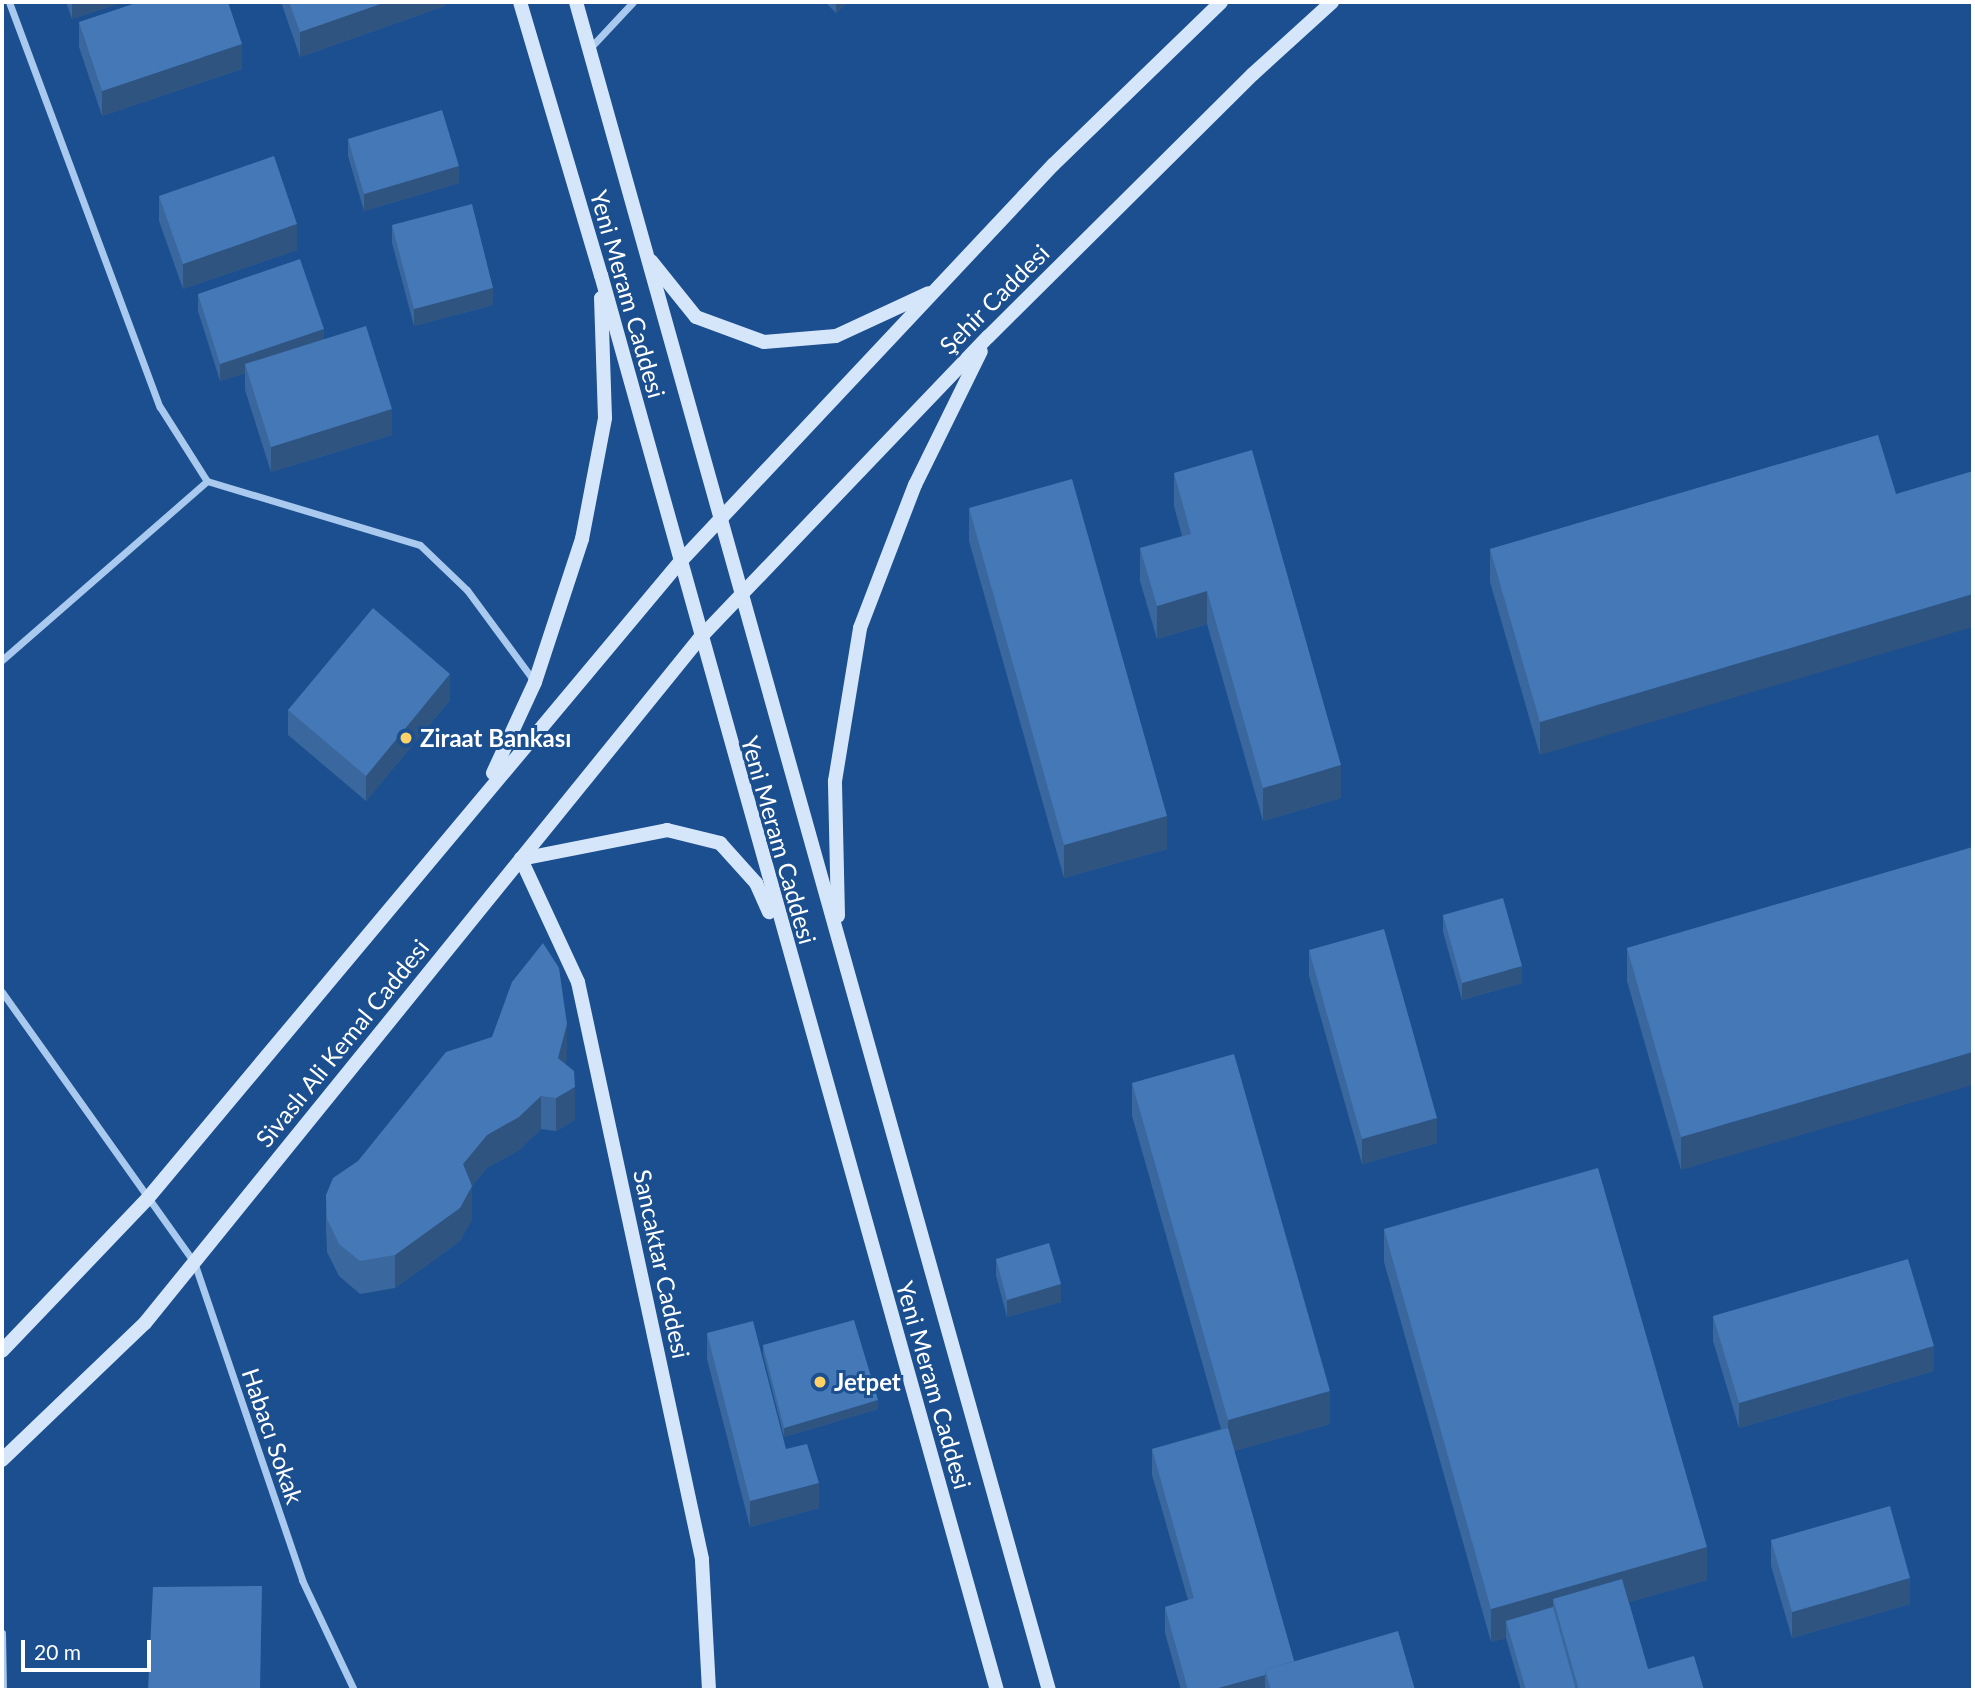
<!DOCTYPE html>
<meta charset="utf-8">
<style>
body{margin:0}
#map{position:relative;width:1975px;height:1692px;overflow:hidden;background:#1b4f8f;font-family:Lato,sans-serif}
div>[style]{position:absolute}
.street>*{height:7px;margin:-3.5px;padding:0 3.5px;transform-origin:3.5px;border-radius:3.5px;background:#a9c9ee}
.secondary>*{height:14px;margin:-7px;padding:0 7px;transform-origin:7px;border-radius:7px;background:#d6e6fa}
.wall>*{inset:0;background:#3a679d}
.shaded-wall>*{inset:0;background:#305480}
.building>*{inset:0;background:#4478b7}
.dots>*{width:19px;height:19px;translate:-50% -50%;box-sizing:border-box;border:4px solid #1b4f8f;border-radius:50%}
span{translate:-50% -50%;white-space:nowrap;text-align:center;line-height:1.15;-webkit-text-stroke:6px #1b4f8f;paint-order:stroke}
.street-label{font-size:24px;color:#fff}
.poi-label{font-size:24px;color:#fff;font-weight:700}
.left{translate:0 -50%;text-align:left}
.frame{position:absolute;inset:0;border:4px solid #fff;pointer-events:none}
.scale{position:absolute;left:21px;top:1640px;width:130px;height:32px;box-sizing:border-box;border:4px solid #fff;border-top:0;padding-left:9px;font-size:21px;line-height:24px;white-space:nowrap;color:#fff;-webkit-text-stroke:5px #1b4f8f;paint-order:stroke}
</style>
<div id="map">
<div class="street">
<i style="left:9px;top:2px;width:432px;rotate:69.6deg"></i>
<i style="left:160px;top:407px;width:88px;rotate:57.6deg"></i>
<i style="left:207px;top:481px;width:222px;rotate:16.7deg"></i>
<i style="left:420px;top:545px;width:65px;rotate:43.8deg"></i>
<i style="left:467px;top:590px;width:113px;rotate:53.6deg"></i>
<i style="left:590px;top:48px;width:63px;rotate:-46.9deg"></i>
<i style="left:2px;top:660px;width:272px;rotate:-41.1deg"></i>
<i style="left:2px;top:992px;width:331px;rotate:54.6deg"></i>
<i style="left:194px;top:1262px;width:336px;rotate:71.2deg"></i>
<i style="left:302px;top:1580px;width:122px;rotate:64.7deg"></i>
<i style="left:2px;top:1633px;width:57px;rotate:89deg"></i>
</div>
<div class="secondary">
<i style="left:520px;top:2px;width:285px;rotate:73.5deg"></i>
<i style="left:601px;top:275px;width:1469px;rotate:74.37deg"></i>
<i style="left:576px;top:2px;width:1753px;rotate:74.35deg"></i>
<i style="left:651px;top:261px;width:72px;rotate:51.2deg"></i>
<i style="left:696px;top:317px;width:72px;rotate:20.2deg"></i>
<i style="left:764px;top:342px;width:72px;rotate:-4.8deg"></i>
<i style="left:836px;top:336px;width:102px;rotate:-24.8deg"></i>
<i style="left:493px;top:773px;width:100px;rotate:-65.2deg"></i>
<i style="left:535px;top:682px;width:151px;rotate:-71.8deg"></i>
<i style="left:582px;top:539px;width:123px;rotate:-79.2deg"></i>
<i style="left:605px;top:418px;width:120px;rotate:-91.9deg"></i>
<i style="left:838px;top:916px;width:135px;rotate:-91.3deg"></i>
<i style="left:835px;top:781px;width:155px;rotate:-80.7deg"></i>
<i style="left:860px;top:628px;width:153px;rotate:-69deg"></i>
<i style="left:915px;top:485px;width:149px;rotate:-63.8deg"></i>
<i style="left:2px;top:1351px;width:211px;rotate:-46.3deg"></i>
<i style="left:148px;top:1198px;width:829px;rotate:-50.09deg"></i>
<i style="left:680px;top:562px;width:545px;rotate:-46.79deg"></i>
<i style="left:1053px;top:165px;width:234px;rotate:-44.1deg"></i>
<i style="left:2px;top:1460px;width:198px;rotate:-43.8deg"></i>
<i style="left:145px;top:1323px;width:880px;rotate:-50.99deg"></i>
<i style="left:699px;top:639px;width:418px;rotate:-46.3deg"></i>
<i style="left:988px;top:337px;width:373px;rotate:-44.8deg"></i>
<i style="left:1253px;top:74px;width:107px;rotate:-42.3deg"></i>
<i style="left:709px;top:1690px;width:131px;rotate:-93.1deg"></i>
<i style="left:702px;top:1559px;width:590px;rotate:-102.13deg"></i>
<i style="left:578px;top:982px;width:136px;rotate:-114.9deg"></i>
<i style="left:521px;top:859px;width:149px;rotate:-11.2deg"></i>
<i style="left:667px;top:830px;width:55px;rotate:13.8deg"></i>
<i style="left:720px;top:843px;width:54px;rotate:48deg"></i>
<i style="left:756px;top:883px;width:32px;rotate:66deg"></i>
</div>
<div class="wall">
<i style="clip-path:polygon(66px 2px,124px 2px,72px 19px)"></i>
<i style="clip-path:polygon(281px 2px,445px 2px,445px 6px,300px 57px)"></i>
<i style="clip-path:polygon(825px 2px,848px 2px,836px 13px)"></i>
<i style="clip-path:polygon(79px 22px,242px 69px,102px 116px,79px 47px)"></i>
<i style="clip-path:polygon(348px 139px,459px 183px,364px 211px,348px 156px)"></i>
<i style="clip-path:polygon(159px 196px,297px 250px,183px 289px,159px 221px)"></i>
<i style="clip-path:polygon(392px 225px,493px 305px,414px 326px,392px 243px)"></i>
<i style="clip-path:polygon(198px 294px,324px 339px,392px 435px,271px 472px,245px 390px,245px 373px,220px 381px,198px 311px)"></i>
<i style="clip-path:polygon(1878px 435px,1540px 755px,1490px 582px,1490px 549px)"></i>
<i style="clip-path:polygon(1174px 473px,1341px 798px,1263px 821px,1207px 624px,1157px 639px,1140px 581px,1140px 548px,1182px 536px,1174px 506px)"></i>
<i style="clip-path:polygon(969px 508px,1167px 849px,1064px 878px,969px 541px)"></i>
<i style="clip-path:polygon(450px 700px,366px 801px,288px 735px,288px 710px)"></i>
<i style="clip-path:polygon(1973px 847px,1681px 1170px,1627px 981px,1627px 948px)"></i>
<i style="clip-path:polygon(1443px 915px,1522px 983px,1462px 1000px,1443px 932px)"></i>
<i style="clip-path:polygon(1309px 950px,1437px 1143px,1362px 1164px,1309px 976px)"></i>
<i style="clip-path:polygon(567px 1057px,565px 1064px,575px 1120px,556px 1131px,541px 1129px,519px 1150px,487px 1168px,472px 1186px,472px 1219px,460px 1241px,395px 1288px,360px 1294px,339px 1276px,327px 1252px,326px 1228px,326px 1195px)"></i>
<i style="clip-path:polygon(1132px 1083px,1330px 1424px,1234px 1451px,1294px 1661px,1415px 1690px,1181px 1690px,1165px 1633px,1165px 1607px,1188px 1600px,1152px 1475px,1152px 1449px,1221px 1429px,1132px 1116px)"></i>
<i style="clip-path:polygon(1384px 1229px,1707px 1580px,1629px 1602px,1648px 1669px,1704px 1690px,1521px 1690px,1506px 1638px,1491px 1642px,1384px 1262px)"></i>
<i style="clip-path:polygon(996px 1259px,1061px 1302px,1007px 1317px,996px 1276px)"></i>
<i style="clip-path:polygon(1713px 1316px,1934px 1371px,1739px 1428px,1713px 1341px)"></i>
<i style="clip-path:polygon(707px 1333px,786px 1449px,819px 1508px,750px 1527px,707px 1359px)"></i>
<i style="clip-path:polygon(763px 1345px,878px 1409px,784px 1437px,763px 1354px)"></i>
<i style="clip-path:polygon(1771px 1540px,1910px 1604px,1792px 1638px,1771px 1566px)"></i>
</div>
<div class="shaded-wall">
<i style="clip-path:polygon(72px 2px,124px 2px,72px 19px)"></i>
<i style="clip-path:polygon(386px 2px,445px 2px,445px 6px,300px 57px,300px 32px)"></i>
<i style="clip-path:polygon(836px 2px,848px 2px,836px 13px)"></i>
<i style="clip-path:polygon(242px 44px,242px 69px,102px 116px,102px 91px)"></i>
<i style="clip-path:polygon(459px 166px,459px 183px,364px 211px,364px 194px)"></i>
<i style="clip-path:polygon(297px 224px,297px 250px,183px 289px,183px 264px)"></i>
<i style="clip-path:polygon(493px 288px,493px 305px,414px 326px,414px 309px)"></i>
<i style="clip-path:polygon(324px 329px,324px 346px,245px 364px,245px 373px,220px 381px,220px 364px)"></i>
<i style="clip-path:polygon(392px 409px,392px 435px,271px 472px,271px 447px)"></i>
<i style="clip-path:polygon(1207px 591px,1207px 624px,1157px 639px,1157px 606px)"></i>
<i style="clip-path:polygon(1973px 594px,1973px 627px,1540px 755px,1540px 722px)"></i>
<i style="clip-path:polygon(450px 674px,450px 700px,366px 801px,366px 776px)"></i>
<i style="clip-path:polygon(1341px 765px,1341px 798px,1263px 821px,1263px 788px)"></i>
<i style="clip-path:polygon(1167px 816px,1167px 849px,1064px 878px,1064px 845px)"></i>
<i style="clip-path:polygon(1522px 966px,1522px 983px,1462px 1000px,1462px 983px)"></i>
<i style="clip-path:polygon(567px 1024px,567px 1057px,558px 1091px,558px 1058px)"></i>
<i style="clip-path:polygon(1973px 1052px,1973px 1085px,1681px 1170px,1681px 1137px)"></i>
<i style="clip-path:polygon(575px 1087px,575px 1120px,556px 1131px,556px 1098px)"></i>
<i style="clip-path:polygon(541px 1096px,541px 1129px,519px 1150px,487px 1168px,463px 1197px,463px 1164px,487px 1135px)"></i>
<i style="clip-path:polygon(1437px 1118px,1437px 1143px,1362px 1164px,1362px 1139px)"></i>
<i style="clip-path:polygon(472px 1186px,472px 1219px,460px 1241px,395px 1288px,395px 1255px)"></i>
<i style="clip-path:polygon(1061px 1284px,1061px 1302px,1007px 1317px,1007px 1300px)"></i>
<i style="clip-path:polygon(1934px 1346px,1934px 1371px,1739px 1428px,1739px 1403px)"></i>
<i style="clip-path:polygon(1330px 1391px,1330px 1424px,1228px 1453px,1228px 1420px)"></i>
<i style="clip-path:polygon(878px 1400px,878px 1409px,784px 1437px,784px 1428px)"></i>
<i style="clip-path:polygon(819px 1483px,819px 1508px,750px 1527px,750px 1501px)"></i>
<i style="clip-path:polygon(1707px 1547px,1707px 1580px,1560px 1622px,1553px 1599px,1553px 1624px,1506px 1621px,1506px 1638px,1491px 1642px,1491px 1609px)"></i>
<i style="clip-path:polygon(1910px 1578px,1910px 1604px,1792px 1638px,1792px 1612px)"></i>
<i style="clip-path:polygon(1265px 1675px,1265px 1690px,1211px 1690px)"></i>
</div>
<div class="building">
<i style="clip-path:polygon(139px 2px,228px 2px,242px 44px,102px 91px,79px 22px)"></i>
<i style="clip-path:polygon(289px 2px,386px 2px,300px 32px)"></i>
<i style="clip-path:polygon(442px 110px,459px 166px,364px 194px,348px 139px)"></i>
<i style="clip-path:polygon(274px 156px,297px 224px,183px 264px,159px 196px)"></i>
<i style="clip-path:polygon(472px 204px,493px 288px,414px 309px,392px 225px)"></i>
<i style="clip-path:polygon(300px 259px,324px 329px,220px 364px,198px 294px)"></i>
<i style="clip-path:polygon(366px 326px,392px 409px,271px 447px,245px 364px)"></i>
<i style="clip-path:polygon(1878px 435px,1896px 494px,1973px 471px,1973px 594px,1540px 722px,1490px 549px)"></i>
<i style="clip-path:polygon(1252px 450px,1341px 765px,1263px 788px,1207px 591px,1157px 606px,1140px 548px,1191px 534px,1174px 473px)"></i>
<i style="clip-path:polygon(1072px 479px,1167px 816px,1064px 845px,969px 508px)"></i>
<i style="clip-path:polygon(373px 608px,450px 674px,366px 776px,288px 710px)"></i>
<i style="clip-path:polygon(1973px 847px,1973px 1052px,1681px 1137px,1627px 948px)"></i>
<i style="clip-path:polygon(1503px 898px,1522px 966px,1462px 983px,1443px 915px)"></i>
<i style="clip-path:polygon(1384px 929px,1437px 1118px,1362px 1139px,1309px 950px)"></i>
<i style="clip-path:polygon(543px 943px,559px 968px,567px 1024px,558px 1058px,574px 1071px,575px 1087px,556px 1098px,541px 1096px,519px 1117px,487px 1135px,463px 1164px,472px 1186px,460px 1208px,395px 1255px,360px 1261px,339px 1244px,327px 1219px,326px 1195px,333px 1178px,358px 1161px,446px 1052px,492px 1037px,512px 982px)"></i>
<i style="clip-path:polygon(1234px 1054px,1330px 1391px,1228px 1420px,1132px 1083px)"></i>
<i style="clip-path:polygon(1598px 1168px,1707px 1547px,1491px 1609px,1384px 1229px)"></i>
<i style="clip-path:polygon(1049px 1243px,1061px 1284px,1007px 1300px,996px 1259px)"></i>
<i style="clip-path:polygon(1908px 1259px,1934px 1346px,1739px 1403px,1713px 1316px)"></i>
<i style="clip-path:polygon(854px 1320px,878px 1400px,784px 1428px,763px 1345px)"></i>
<i style="clip-path:polygon(753px 1321px,786px 1449px,807px 1444px,819px 1483px,750px 1501px,707px 1333px)"></i>
<i style="clip-path:polygon(1228px 1428px,1294px 1661px,1265px 1670px,1265px 1675px,1211px 1690px,1188px 1690px,1165px 1607px,1194px 1598px,1152px 1449px)"></i>
<i style="clip-path:polygon(1890px 1506px,1910px 1578px,1792px 1612px,1771px 1540px)"></i>
<i style="clip-path:polygon(1622px 1579px,1648px 1669px,1694px 1656px,1704px 1690px,1579px 1690px,1553px 1599px)"></i>
<i style="clip-path:polygon(262px 1586px,260px 1690px,148px 1690px,153px 1587px)"></i>
<i style="clip-path:polygon(1553px 1607px,1576px 1690px,1526px 1690px,1506px 1621px)"></i>
<i style="clip-path:polygon(1398px 1631px,1415px 1690px,1271px 1690px,1265px 1670px)"></i>
</div>
<div class="dots">
<i style="left:406px;top:738px;background:#ffd166"></i>
<i style="left:820px;top:1382px;background:#ffd166"></i>
</div>
<div class="street-label">
<span style="left:628px;top:294px;rotate:74deg">Yeni Meram Caddesi</span>
<span style="left:994px;top:299px;rotate:-45deg">Şehir Caddesi</span>
<span style="left:779px;top:840px;rotate:74deg">Yeni Meram Caddesi</span>
<span style="left:342px;top:1043px;rotate:-51deg">Sivaslı Ali Kemal Caddesi</span>
<span style="left:662px;top:1264px;rotate:78deg">Sancaktar Caddesi</span>
<span style="left:934px;top:1385px;rotate:74deg">Yeni Meram Caddesi</span>
<span style="left:273px;top:1436px;rotate:71deg">Habacı Sokak</span>
</div>
<div class="poi-label">
<span class="left" style="left:420px;top:738px">Ziraat Bankası</span>
<span class="left" style="left:834px;top:1382px">Jetpet</span>
</div>
<div class="frame"></div>
<div class="scale">20 m</div>
</div>
